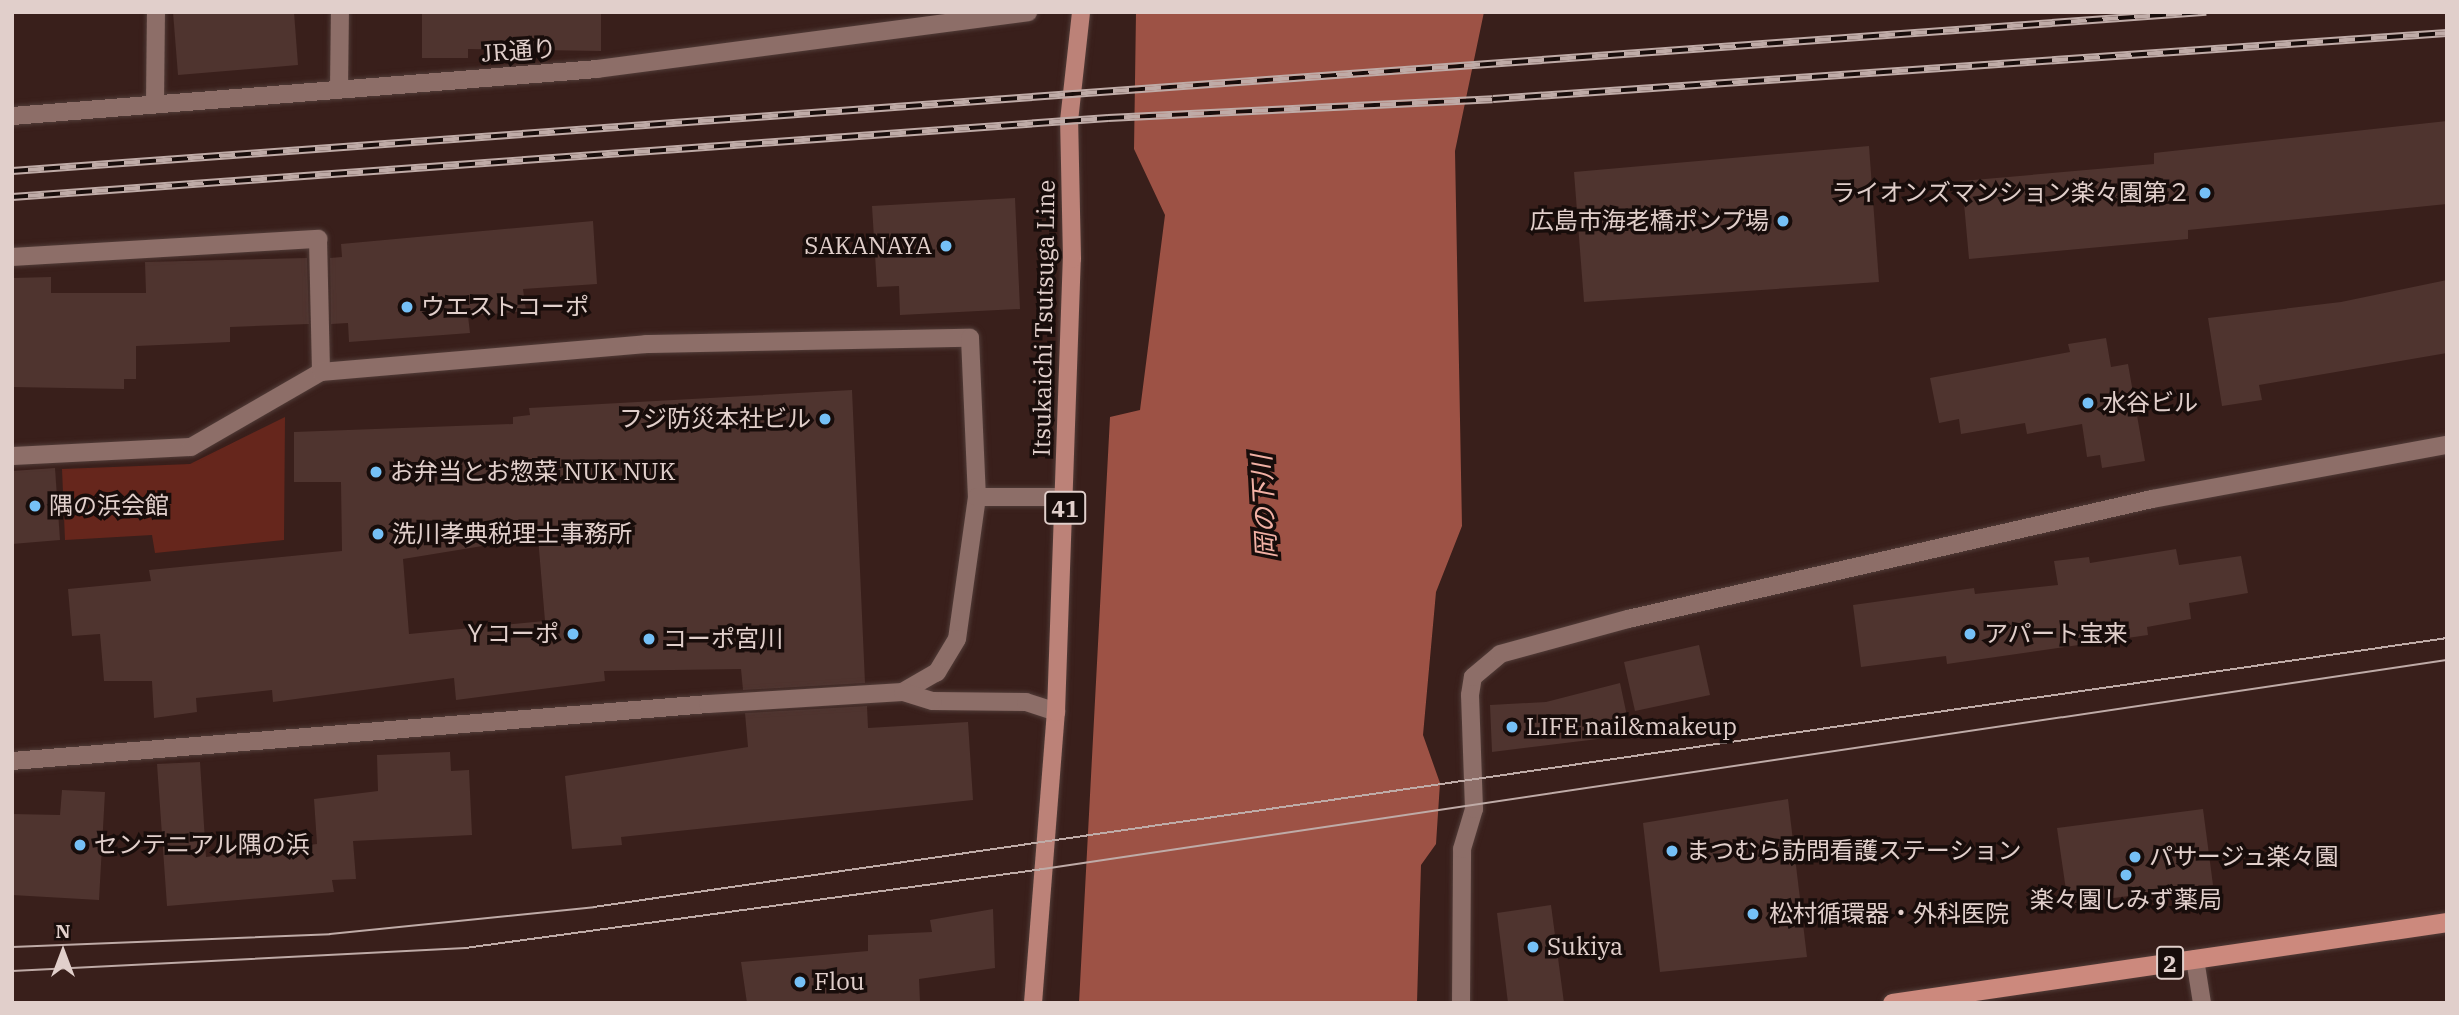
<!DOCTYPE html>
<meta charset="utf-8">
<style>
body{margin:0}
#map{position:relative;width:2459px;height:1015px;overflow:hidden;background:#391f1b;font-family:"IBM Plex Serif","Noto Sans JP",serif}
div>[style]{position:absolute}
.green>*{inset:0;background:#66261c}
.water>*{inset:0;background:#9d5245}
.building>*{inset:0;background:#4f342f}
.roads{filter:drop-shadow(0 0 2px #513c38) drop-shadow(0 0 2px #513c38)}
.pedestrian>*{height:18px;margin:-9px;padding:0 9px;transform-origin:9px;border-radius:9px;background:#8d6e68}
.minor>*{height:18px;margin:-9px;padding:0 9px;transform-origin:9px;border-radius:9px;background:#8d6e68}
.primary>*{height:18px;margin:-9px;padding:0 9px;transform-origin:9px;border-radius:9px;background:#bc8278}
.trunk>*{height:19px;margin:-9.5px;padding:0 9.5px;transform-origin:9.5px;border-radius:9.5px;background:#cc897d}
.tram>*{height:2px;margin:-1px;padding:0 1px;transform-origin:1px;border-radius:1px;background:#bfaba7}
.rail>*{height:8px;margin-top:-4px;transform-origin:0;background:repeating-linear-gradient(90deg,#180d0b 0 16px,#bfaba7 0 32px);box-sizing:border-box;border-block:2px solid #bfaba7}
.dots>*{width:19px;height:19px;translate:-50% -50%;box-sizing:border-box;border:4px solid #180d0b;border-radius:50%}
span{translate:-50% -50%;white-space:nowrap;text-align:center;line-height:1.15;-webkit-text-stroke:7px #180d0b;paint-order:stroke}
.shield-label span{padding:2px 5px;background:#180d0b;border:2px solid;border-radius:5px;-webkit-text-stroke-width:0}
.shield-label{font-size:23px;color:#e1cfcb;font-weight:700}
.street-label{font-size:24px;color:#e1cfcb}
.poi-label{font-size:24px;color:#e1cfcb}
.right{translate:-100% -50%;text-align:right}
.left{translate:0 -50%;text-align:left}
.water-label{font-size:26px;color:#f2b1a5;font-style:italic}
.frame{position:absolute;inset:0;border:14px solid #e1cfcb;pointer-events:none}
.north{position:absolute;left:28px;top:917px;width:70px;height:70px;-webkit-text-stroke:5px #180d0b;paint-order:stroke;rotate:0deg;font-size:19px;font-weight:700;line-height:28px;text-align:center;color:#e1cfcb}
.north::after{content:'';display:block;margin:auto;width:24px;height:32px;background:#e1cfcb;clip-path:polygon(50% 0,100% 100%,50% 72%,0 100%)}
</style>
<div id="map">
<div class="green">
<i style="clip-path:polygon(285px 417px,284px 540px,155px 553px,152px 535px,65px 540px,62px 469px,190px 464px)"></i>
</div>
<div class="water">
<i style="clip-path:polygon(1136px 12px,1484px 12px,1455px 151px,1462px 526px,1436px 592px,1423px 735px,1440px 783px,1436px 844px,1421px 865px,1417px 1003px,1079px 1003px,1110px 417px,1140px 410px,1165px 215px,1134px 149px)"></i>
</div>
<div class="building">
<i style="clip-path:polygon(173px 12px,294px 12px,298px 65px,178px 75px)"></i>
<i style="clip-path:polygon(422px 12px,601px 12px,601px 51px,468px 49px,468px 58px,422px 58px)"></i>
<i style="clip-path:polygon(2447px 121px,2447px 204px,2188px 230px,2188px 239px,1969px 259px,1962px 181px,2154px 164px,2154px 153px)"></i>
<i style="clip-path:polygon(1869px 146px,1879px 282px,1584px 302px,1574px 172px)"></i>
<i style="clip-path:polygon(1015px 198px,1020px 309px,900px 315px,899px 286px,877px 287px,872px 206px)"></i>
<i style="clip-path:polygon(593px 221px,597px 284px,523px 289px,526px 311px,468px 316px,470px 333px,349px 342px,348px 323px,331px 324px,330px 258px,342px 257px,341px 244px)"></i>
<i style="clip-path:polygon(307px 258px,309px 324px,230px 327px,230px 342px,136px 346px,136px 379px,124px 379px,124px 389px,12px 387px,12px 278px,51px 277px,51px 293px,146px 293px,145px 262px)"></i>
<i style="clip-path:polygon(2447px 280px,2447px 353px,2259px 385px,2262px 400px,2222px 406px,2208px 318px,2341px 302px)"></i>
<i style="clip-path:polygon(2106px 338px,2111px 367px,2128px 364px,2145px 461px,2102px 468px,2100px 455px,2087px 457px,2082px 424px,2027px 434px,2025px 423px,1961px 434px,1959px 419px,1939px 423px,1930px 378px,2070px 352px,2068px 344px)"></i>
<i style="clip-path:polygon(evenodd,852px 390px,865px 683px,743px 690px,741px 669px,604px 671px,605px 681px,456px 700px,454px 678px,273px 702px,272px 690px,196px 698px,197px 712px,154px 718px,152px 681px,104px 681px,100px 634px,72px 636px,68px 589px,151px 581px,149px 570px,342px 551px,341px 482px,294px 482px,294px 432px,513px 424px,513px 417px,530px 415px,529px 408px,852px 390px,538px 537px,545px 621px,409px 634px,403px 559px,538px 537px)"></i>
<i style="clip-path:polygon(55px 468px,60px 540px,12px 544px,12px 471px)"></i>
<i style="clip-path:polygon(2176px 549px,2179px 565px,2241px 556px,2248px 593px,2189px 603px,2191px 619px,2147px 627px,2148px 635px,1947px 664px,1946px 656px,1861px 667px,1853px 605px,1974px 588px,1975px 594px,2058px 585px,2054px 561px,2089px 557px,2090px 563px)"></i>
<i style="clip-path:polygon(1699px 645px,1710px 695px,1635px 711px,1624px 662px)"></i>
<i style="clip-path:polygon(1620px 683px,1631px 735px,1492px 752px,1490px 705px,1546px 702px)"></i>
<i style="clip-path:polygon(867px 706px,868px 728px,968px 722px,973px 800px,621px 837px,622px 845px,572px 849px,565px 776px,748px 747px,745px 713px)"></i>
<i style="clip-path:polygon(450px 752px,451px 771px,469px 770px,472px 835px,353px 841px,356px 879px,332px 880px,334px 892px,167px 906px,157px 764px,200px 762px,206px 857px,317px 844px,314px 799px,378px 791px,377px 755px)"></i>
<i style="clip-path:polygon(62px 790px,105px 792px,99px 900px,12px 895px,12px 814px,60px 815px)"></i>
<i style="clip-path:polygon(1788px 799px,1807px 957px,1660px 972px,1643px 823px)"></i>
<i style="clip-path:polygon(2203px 809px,2213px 885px,2068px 904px,2057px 828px)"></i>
<i style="clip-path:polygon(1551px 905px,1564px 1003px,1508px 1003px,1497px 913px)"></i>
<i style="clip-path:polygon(993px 909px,995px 968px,919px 979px,920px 1002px,747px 1003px,741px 962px,868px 951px,868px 935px,932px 932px,930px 920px)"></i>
</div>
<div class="roads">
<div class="pedestrian">
<i style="left:933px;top:701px;width:93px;rotate:0.6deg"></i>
<i style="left:1026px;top:702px;width:32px;rotate:18deg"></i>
</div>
<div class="minor">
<i style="left:339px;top:89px;width:77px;rotate:-89.3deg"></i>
<i style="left:155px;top:103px;width:91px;rotate:-89.4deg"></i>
<i style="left:12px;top:116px;width:587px;rotate:-4.59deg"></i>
<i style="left:597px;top:69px;width:435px;rotate:-7.5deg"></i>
<i style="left:12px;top:257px;width:307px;rotate:-3.4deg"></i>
<i style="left:318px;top:239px;width:133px;rotate:88.7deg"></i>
<i style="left:12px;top:456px;width:179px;rotate:-2.9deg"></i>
<i style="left:191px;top:447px;width:150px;rotate:-30deg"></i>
<i style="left:321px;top:372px;width:326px;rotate:-4.9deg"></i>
<i style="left:646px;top:344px;width:324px;rotate:-1.1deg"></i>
<i style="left:970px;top:338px;width:159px;rotate:87.5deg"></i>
<i style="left:977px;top:497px;width:143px;rotate:98deg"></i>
<i style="left:957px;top:639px;width:39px;rotate:121deg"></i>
<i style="left:937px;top:672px;width:39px;rotate:150deg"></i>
<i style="left:977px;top:497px;width:88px"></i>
<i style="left:12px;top:761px;width:698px;rotate:-4.68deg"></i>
<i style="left:708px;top:704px;width:195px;rotate:-3.5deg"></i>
<i style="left:903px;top:692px;width:31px;rotate:17deg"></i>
<i style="left:2195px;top:959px;width:45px;rotate:81deg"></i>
<i style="left:1461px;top:1003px;width:154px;rotate:-89.6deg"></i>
<i style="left:1462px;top:849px;width:42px;rotate:-73.3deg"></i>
<i style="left:1474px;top:809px;width:114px;rotate:-92deg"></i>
<i style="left:1470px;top:695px;width:18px;rotate:-81deg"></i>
<i style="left:1473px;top:677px;width:35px;rotate:-40deg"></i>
<i style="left:1500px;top:654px;width:133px;rotate:-15.3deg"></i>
<i style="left:1628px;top:619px;width:538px;rotate:-12.9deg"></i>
<i style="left:2152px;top:499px;width:300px;rotate:-10.4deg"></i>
</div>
<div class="primary">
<i style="left:1033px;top:1003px;width:292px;rotate:-85.5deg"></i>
<i style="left:1056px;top:712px;width:453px;rotate:-88deg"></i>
<i style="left:1072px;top:259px;width:138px;rotate:-91.2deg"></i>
<i style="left:1069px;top:121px;width:110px;rotate:-83.7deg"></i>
</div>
<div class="trunk">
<i style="left:1892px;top:1003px;width:561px;rotate:-8.3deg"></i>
</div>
</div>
<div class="tram">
<i style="left:12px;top:947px;width:318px;rotate:-2.3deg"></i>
<i style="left:330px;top:934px;width:265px;rotate:-5.8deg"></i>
<i style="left:594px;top:907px;width:1872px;rotate:-8.26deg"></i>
<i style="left:12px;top:971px;width:454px;rotate:-2.9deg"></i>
<i style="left:465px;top:948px;width:583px;rotate:-7.78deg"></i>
<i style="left:1043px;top:869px;width:1419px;rotate:-8.47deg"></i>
</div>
<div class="rail">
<i style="left:12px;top:171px;width:2200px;rotate:-4.15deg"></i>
<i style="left:12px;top:197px;width:1099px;rotate:-4.12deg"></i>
<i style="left:1108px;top:118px;width:385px;rotate:-2.8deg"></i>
<i style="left:1493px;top:99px;width:956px;rotate:-3.96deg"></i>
</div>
<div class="dots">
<i style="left:2205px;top:193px;background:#75c0f6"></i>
<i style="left:1783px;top:221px;background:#75c0f6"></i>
<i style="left:946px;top:246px;background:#75c0f6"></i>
<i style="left:407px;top:307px;background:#75c0f6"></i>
<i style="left:2088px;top:403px;background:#75c0f6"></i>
<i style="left:825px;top:419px;background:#75c0f6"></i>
<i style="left:376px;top:472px;background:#75c0f6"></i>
<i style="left:35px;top:506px;background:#75c0f6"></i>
<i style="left:378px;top:534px;background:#75c0f6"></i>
<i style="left:573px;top:634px;background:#75c0f6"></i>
<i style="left:1970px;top:634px;background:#75c0f6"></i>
<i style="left:649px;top:639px;background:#75c0f6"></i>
<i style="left:1512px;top:727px;background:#75c0f6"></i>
<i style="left:80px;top:845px;background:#75c0f6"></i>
<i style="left:1672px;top:851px;background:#75c0f6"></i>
<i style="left:2135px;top:857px;background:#75c0f6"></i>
<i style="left:2126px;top:875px;background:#75c0f6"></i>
<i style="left:1753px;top:914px;background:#75c0f6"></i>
<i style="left:1533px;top:947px;background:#75c0f6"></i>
<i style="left:800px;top:982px;background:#75c0f6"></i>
</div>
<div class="shield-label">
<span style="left:1065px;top:508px">41</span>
<span style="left:2170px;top:963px">2</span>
</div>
<div class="street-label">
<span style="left:519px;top:51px;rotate:-4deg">JR通り</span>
<span style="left:1044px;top:318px;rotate:-89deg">Itsukaichi Tsutsuga Line</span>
</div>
<div class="poi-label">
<span class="right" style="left:2191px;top:193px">ライオンズマンション楽々園第２</span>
<span class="right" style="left:1769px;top:221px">広島市海老橋ポンプ場</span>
<span class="right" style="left:932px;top:246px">SAKANAYA</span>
<span class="left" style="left:421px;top:307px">ウエストコーポ</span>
<span class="left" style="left:2102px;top:403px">水谷ビル</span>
<span class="right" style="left:811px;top:419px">フジ防災本社ビル</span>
<span class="left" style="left:390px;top:472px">お弁当とお惣菜 NUK NUK</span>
<span class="left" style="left:49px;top:506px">隅の浜会館</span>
<span class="left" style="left:392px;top:534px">洗川孝典税理士事務所</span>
<span class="right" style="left:559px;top:634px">Ｙコーポ</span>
<span class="left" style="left:1984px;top:634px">アパート宝来</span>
<span class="left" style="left:663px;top:639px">コーポ宮川</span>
<span class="left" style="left:1526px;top:727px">LIFE nail&amp;makeup</span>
<span class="left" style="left:94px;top:845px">センテニアル隅の浜</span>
<span class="left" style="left:1686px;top:851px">まつむら訪問看護ステーション</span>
<span class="left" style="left:2149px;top:857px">パサージュ楽々園</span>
<span style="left:2126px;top:900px">楽々園しみず薬局</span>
<span class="left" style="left:1769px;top:914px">松村循環器・外科医院</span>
<span class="left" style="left:1547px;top:947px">Sukiya</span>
<span class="left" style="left:814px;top:982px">Flou</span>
</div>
<div class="water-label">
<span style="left:1264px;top:507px;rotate:-93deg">岡の下川</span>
</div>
<div class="frame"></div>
<div class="north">N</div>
</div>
